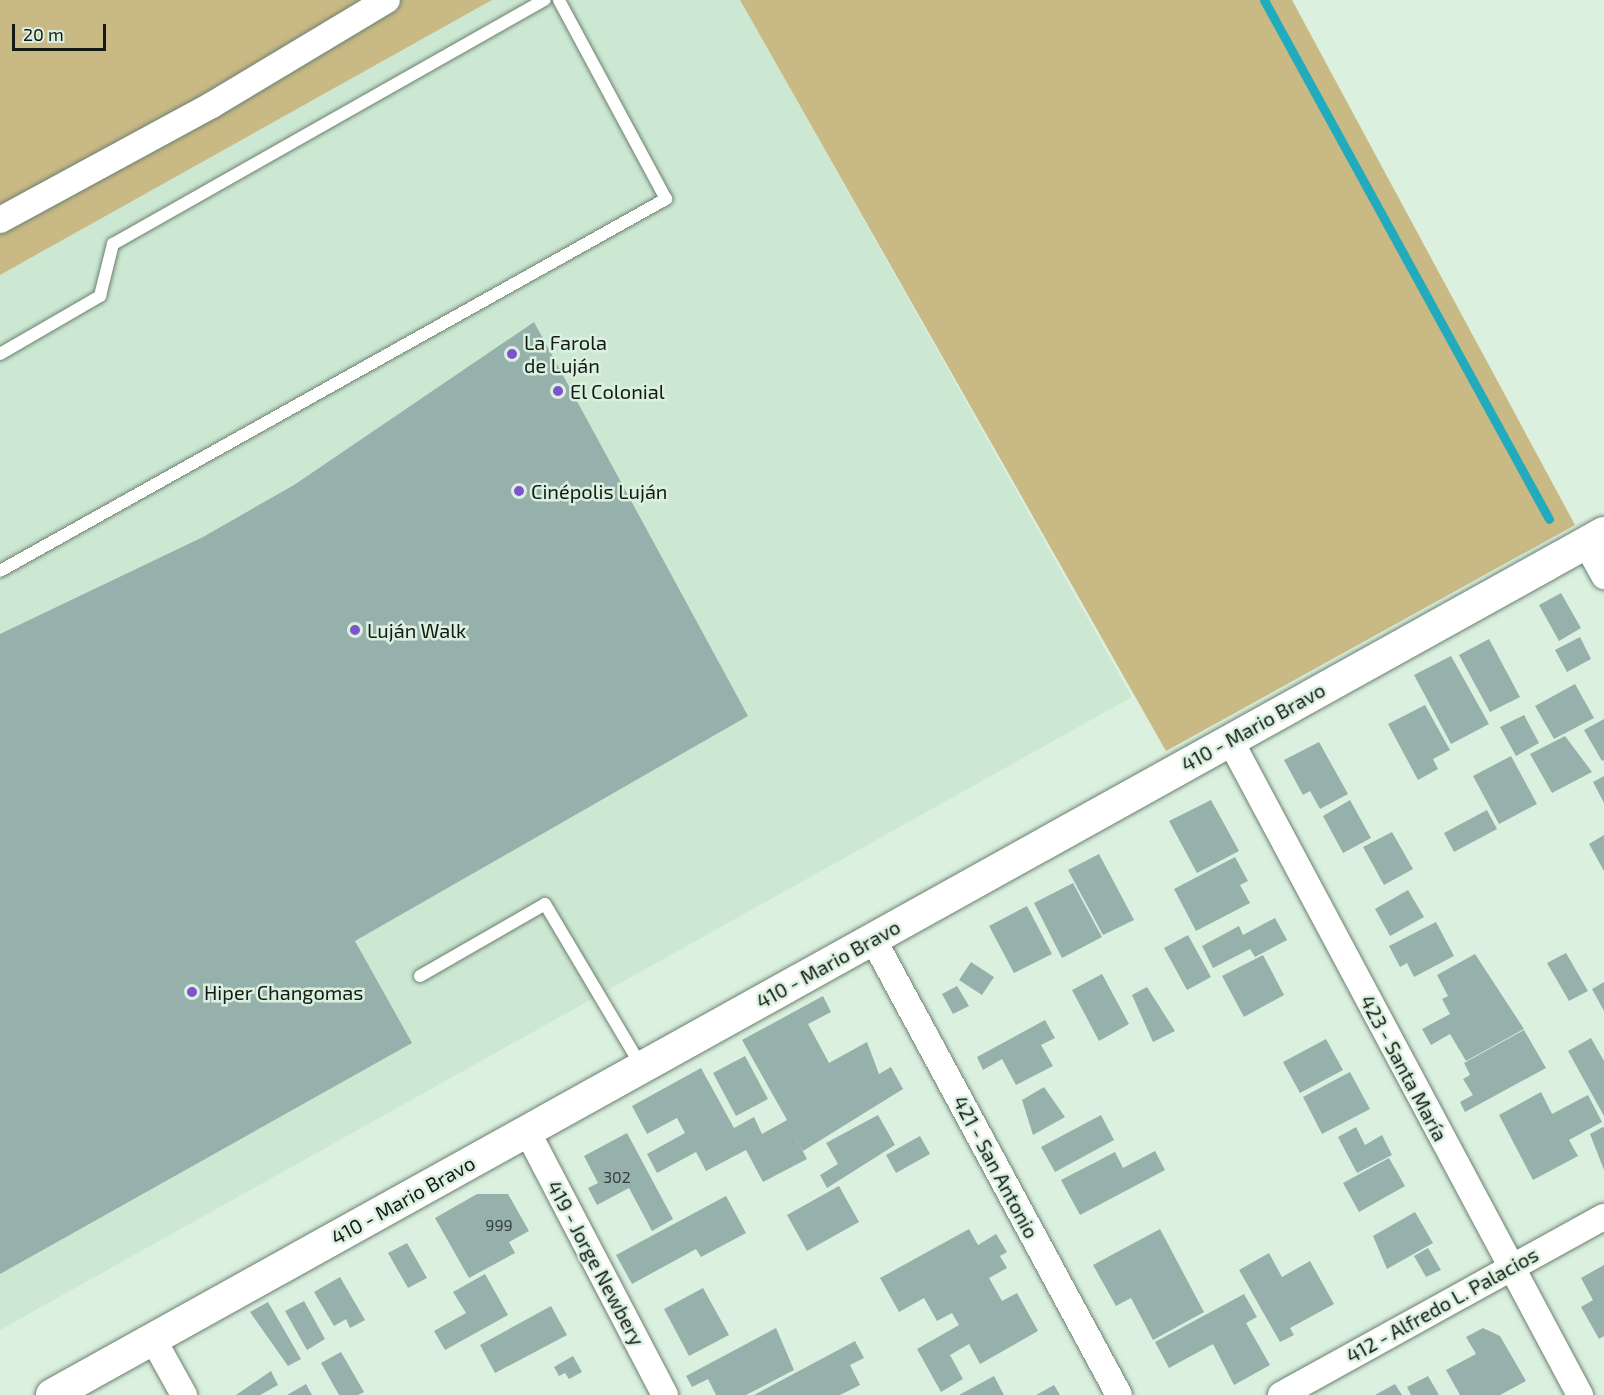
<!DOCTYPE html>
<meta charset="utf-8">
<style>
body{margin:0}
#map{position:relative;width:1604px;height:1395px;overflow:hidden;background:#dbf0df;font-family:"Exo 2",sans-serif}
div>[style]{position:absolute}
.built>*{inset:0;background:#cce8d2}
.green>*{inset:0;background:#c9b985}
.stream>*{height:9px;margin:-4.5px;padding:0 4.5px;transform-origin:4.5px;border-radius:4.5px;background:#22abbd}
.building>*{inset:0;background:#96b1ab}
.roads{filter:drop-shadow(0 0 2px #6d8071) drop-shadow(0 0 2px #6d8071)}
.service>*{height:12px;margin:-6px;padding:0 6px;transform-origin:6px;border-radius:6px;background:#fff}
.minor>*{height:26px;margin:-13px;padding:0 13px;transform-origin:13px;border-radius:13px;background:#fff}
.tertiary>*{height:32px;margin:-16px;padding:0 16px;transform-origin:16px;border-radius:16px;background:#fff}
.dots>*{width:16px;height:16px;translate:-50% -50%;box-sizing:border-box;border:3px solid #dbf0df;border-radius:50%}
span{translate:-50% -50%;white-space:nowrap;text-align:center;line-height:1.15;-webkit-text-stroke:5px #dbf0df;paint-order:stroke}
.number-label{font-size:16px;color:#34403a}
.number-label span{-webkit-text-stroke-width:0}
.poi-label{font-size:20px;color:#131a14}
.left{translate:0 -50%;text-align:left}
.street-label{font-size:20px;color:#131a14}
.scale{position:absolute;left:12px;top:24px;width:94px;height:27px;box-sizing:border-box;border:3px solid #131a14;border-top:0;padding-left:8px;font-size:18px;line-height:21px;white-space:nowrap;color:#131a14;-webkit-text-stroke:4px #dbf0df;paint-order:stroke}
</style>
<div id="map">
<div class="built">
<i style="clip-path:polygon(492px 0,740px 0,1132px 697px,0 1330px,0 275px)"></i>
</div>
<div class="green">
<i style="clip-path:polygon(0 0,492px 0,0 275px)"></i>
<i style="clip-path:polygon(740px 0,1292px 0,1575px 525px,1166px 751px)"></i>
</div>
<div class="stream">
<i style="left:1264px;top:0;width:592px;rotate:61.23deg"></i>
</div>
<div class="building">
<i style="clip-path:polygon(534px 322px,748px 716px,355px 941px,412px 1043px,0 1274px,0 634px,203px 537px,294px 485px)"></i>
<i style="clip-path:polygon(1561px 593px,1581px 628px,1559px 641px,1539px 605px)"></i>
<i style="clip-path:polygon(1580px 637px,1591px 659px,1567px 672px,1555px 650px)"></i>
<i style="clip-path:polygon(1489px 639px,1520px 697px,1490px 712px,1459px 655px)"></i>
<i style="clip-path:polygon(1451px 656px,1489px 724px,1451px 744px,1414px 675px)"></i>
<i style="clip-path:polygon(1575px 684px,1594px 718px,1554px 739px,1535px 706px)"></i>
<i style="clip-path:polygon(1425px 705px,1450px 750px,1433px 759px,1438px 769px,1418px 780px,1388px 724px)"></i>
<i style="clip-path:polygon(1524px 715px,1539px 743px,1516px 756px,1500px 727px)"></i>
<i style="clip-path:polygon(1604px 719px,1604px 760px,1602px 761px,1584px 730px)"></i>
<i style="clip-path:polygon(1565px 736px,1592px 772px,1552px 793px,1530px 754px)"></i>
<i style="clip-path:polygon(1319px 742px,1348px 794px,1320px 809px,1310px 791px,1303px 795px,1284px 760px)"></i>
<i style="clip-path:polygon(1511px 756px,1537px 804px,1499px 824px,1473px 776px)"></i>
<i style="clip-path:polygon(1604px 776px,1604px 803px,1593px 782px)"></i>
<i style="clip-path:polygon(1211px 800px,1239px 851px,1197px 873px,1169px 821px)"></i>
<i style="clip-path:polygon(1350px 800px,1371px 838px,1343px 853px,1323px 816px)"></i>
<i style="clip-path:polygon(1487px 810px,1497px 829px,1454px 852px,1444px 833px)"></i>
<i style="clip-path:polygon(1392px 832px,1413px 869px,1384px 885px,1363px 847px)"></i>
<i style="clip-path:polygon(1604px 835px,1604px 871px,1589px 844px)"></i>
<i style="clip-path:polygon(1099px 854px,1134px 920px,1103px 935px,1068px 870px)"></i>
<i style="clip-path:polygon(1235px 857px,1248px 881px,1240px 885px,1250px 903px,1196px 931px,1174px 889px)"></i>
<i style="clip-path:polygon(1073px 883px,1102px 937px,1062px 958px,1034px 903px)"></i>
<i style="clip-path:polygon(1408px 890px,1424px 917px,1390px 936px,1375px 909px)"></i>
<i style="clip-path:polygon(1027px 906px,1052px 954px,1014px 973px,989px 926px)"></i>
<i style="clip-path:polygon(1275px 918px,1287px 940px,1255px 957px,1250px 949px,1213px 968px,1202px 946px,1239px 926px,1243px 935px)"></i>
<i style="clip-path:polygon(1436px 922px,1454px 956px,1414px 977px,1407px 963px,1400px 967px,1389px 946px)"></i>
<i style="clip-path:polygon(1188px 935px,1211px 977px,1187px 990px,1164px 948px)"></i>
<i style="clip-path:polygon(1566px 953px,1588px 991px,1569px 1001px,1547px 963px)"></i>
<i style="clip-path:polygon(1475px 954px,1524px 1029px,1466px 1061px,1450px 1034px,1431px 1045px,1422px 1029px,1450px 1014px,1442px 999px,1448px 996px,1437px 975px)"></i>
<i style="clip-path:polygon(1263px 955px,1284px 995px,1244px 1017px,1222px 976px)"></i>
<i style="clip-path:polygon(971px 962px,994px 977px,982px 995px,959px 980px)"></i>
<i style="clip-path:polygon(1102px 974px,1129px 1024px,1099px 1041px,1072px 990px)"></i>
<i style="clip-path:polygon(1604px 982px,1604px 1011px,1592px 989px)"></i>
<i style="clip-path:polygon(957px 986px,969px 1006px,953px 1014px,942px 994px)"></i>
<i style="clip-path:polygon(1147px 987px,1175px 1031px,1153px 1042px,1132px 995px)"></i>
<i style="clip-path:polygon(823px 996px,831px 1012px,808px 1024px,829px 1063px,867px 1042px,879px 1074px,891px 1067px,903px 1089px,803px 1151px,791px 1129px,807px 1159px,763px 1182px,746px 1150px,706px 1171px,696px 1152px,657px 1173px,647px 1154px,685px 1133px,677px 1118px,647px 1134px,632px 1106px,701px 1068px,734px 1128px,754px 1117px,762px 1134px,787px 1120px,742px 1040px)"></i>
<i style="clip-path:polygon(1045px 1020px,1055px 1038px,1041px 1045px,1053px 1066px,1016px 1085px,1002px 1059px,983px 1070px,977px 1057px)"></i>
<i style="clip-path:polygon(1524px 1030px,1546px 1068px,1465px 1112px,1460px 1102px,1473px 1095px,1463px 1079px,1470px 1075px,1464px 1063px)"></i>
<i style="clip-path:polygon(1591px 1038px,1604px 1061px,1604px 1116px,1568px 1051px)"></i>
<i style="clip-path:polygon(1326px 1039px,1343px 1070px,1300px 1093px,1283px 1062px)"></i>
<i style="clip-path:polygon(745px 1056px,768px 1099px,736px 1116px,713px 1073px)"></i>
<i style="clip-path:polygon(1350px 1072px,1370px 1109px,1322px 1134px,1303px 1097px)"></i>
<i style="clip-path:polygon(1044px 1087px,1065px 1117px,1033px 1135px,1022px 1100px)"></i>
<i style="clip-path:polygon(1541px 1092px,1552px 1114px,1588px 1095px,1602px 1122px,1569px 1140px,1578px 1156px,1533px 1180px,1499px 1115px)"></i>
<i style="clip-path:polygon(878px 1115px,895px 1145px,827px 1188px,820px 1175px,838px 1164px,826px 1143px)"></i>
<i style="clip-path:polygon(1101px 1115px,1114px 1140px,1055px 1172px,1041px 1147px)"></i>
<i style="clip-path:polygon(1356px 1127px,1365px 1145px,1382px 1135px,1392px 1155px,1357px 1173px,1338px 1137px)"></i>
<i style="clip-path:polygon(1603px 1127px,1604px 1128px,1604px 1170px,1590px 1134px)"></i>
<i style="clip-path:polygon(627px 1133px,673px 1219px,652px 1231px,629px 1188px,597px 1205px,588px 1188px,598px 1183px,584px 1156px)"></i>
<i style="clip-path:polygon(920px 1136px,930px 1154px,896px 1173px,886px 1155px)"></i>
<i style="clip-path:polygon(1155px 1151px,1165px 1170px,1080px 1215px,1061px 1180px,1115px 1152px,1123px 1168px)"></i>
<i style="clip-path:polygon(1389px 1158px,1405px 1186px,1359px 1212px,1343px 1183px)"></i>
<i style="clip-path:polygon(839px 1186px,859px 1222px,807px 1251px,787px 1215px)"></i>
<i style="clip-path:polygon(477px 1194px,508px 1194px,529px 1231px,509px 1242px,515px 1253px,469px 1278px,435px 1218px)"></i>
<i style="clip-path:polygon(726px 1196px,746px 1233px,701px 1257px,696px 1249px,632px 1284px,616px 1255px)"></i>
<i style="clip-path:polygon(1415px 1212px,1433px 1243px,1387px 1269px,1373px 1236px)"></i>
<i style="clip-path:polygon(969px 1229px,978px 1245px,996px 1234px,1007px 1252px,1000px 1256px,1007px 1268px,989px 1278px,1002px 1301px,1017px 1293px,1038px 1331px,980px 1364px,969px 1344px,950px 1355px,963px 1379px,941px 1392px,917px 1349px,959px 1325px,952px 1313px,937px 1321px,924px 1298px,899px 1312px,880px 1278px)"></i>
<i style="clip-path:polygon(1160px 1229px,1204px 1312px,1153px 1340px,1131px 1298px,1116px 1306px,1093px 1265px)"></i>
<i style="clip-path:polygon(407px 1243px,427px 1278px,408px 1288px,388px 1253px)"></i>
<i style="clip-path:polygon(1428px 1248px,1441px 1270px,1426px 1277px,1414px 1256px)"></i>
<i style="clip-path:polygon(1269px 1253px,1282px 1277px,1310px 1261px,1334px 1304px,1290px 1328px,1294px 1335px,1280px 1342px,1239px 1270px)"></i>
<i style="clip-path:polygon(1604px 1265px,1604px 1336px,1599px 1339px,1581px 1307px,1593px 1300px,1581px 1278px)"></i>
<i style="clip-path:polygon(485px 1274px,508px 1315px,445px 1350px,434px 1331px,466px 1313px,453px 1292px)"></i>
<i style="clip-path:polygon(340px 1277px,365px 1320px,350px 1328px,346px 1319px,334px 1326px,314px 1292px)"></i>
<i style="clip-path:polygon(703px 1288px,729px 1335px,689px 1356px,664px 1309px)"></i>
<i style="clip-path:polygon(1244px 1294px,1257px 1317px,1246px 1323px,1270px 1365px,1234px 1385px,1213px 1344px,1169px 1368px,1155px 1342px)"></i>
<i style="clip-path:polygon(304px 1301px,325px 1339px,307px 1350px,285px 1311px)"></i>
<i style="clip-path:polygon(268px 1302px,301px 1359px,288px 1366px,250px 1312px)"></i>
<i style="clip-path:polygon(551px 1306px,567px 1335px,495px 1373px,480px 1345px)"></i>
<i style="clip-path:polygon(776px 1328px,794px 1370px,746px 1395px,716px 1395px,708px 1379px,692px 1387px,686px 1376px)"></i>
<i style="clip-path:polygon(1483px 1328px,1500px 1336px,1526px 1381px,1500px 1395px,1460px 1395px,1446px 1370px,1476px 1354px,1466px 1337px)"></i>
<i style="clip-path:polygon(855px 1341px,864px 1358px,850px 1365px,860px 1385px,840px 1395px,754px 1395px)"></i>
<i style="clip-path:polygon(341px 1352px,364px 1392px,358px 1395px,339px 1395px,321px 1363px)"></i>
<i style="clip-path:polygon(573px 1356px,582px 1372px,569px 1379px,565px 1373px,559px 1376px,554px 1367px)"></i>
<i style="clip-path:polygon(271px 1371px,278px 1385px,260px 1395px,236px 1395px)"></i>
<i style="clip-path:polygon(994px 1376px,1004px 1395px,959px 1395px)"></i>
<i style="clip-path:polygon(1428px 1376px,1439px 1395px,1411px 1395px,1407px 1387px)"></i>
<i style="clip-path:polygon(306px 1384px,312px 1395px,287px 1395px)"></i>
<i style="clip-path:polygon(1395px 1384px,1402px 1395px,1375px 1395px)"></i>
<i style="clip-path:polygon(1054px 1385px,1060px 1395px,1036px 1395px)"></i>
</div>
<div class="roads">
<div class="service">
<i style="left:0;top:354px;width:116px;rotate:-30.1deg"></i>
<i style="left:100px;top:296px;width:54px;rotate:-76deg"></i>
<i style="left:113px;top:244px;width:496px;rotate:-29.5deg"></i>
<i style="left:0;top:571px;width:763px;rotate:-29.19deg"></i>
<i style="left:666px;top:199px;width:226px;rotate:-118.3deg"></i>
<i style="left:420px;top:976px;width:144px;rotate:-29.9deg"></i>
<i style="left:545px;top:904px;width:188px;rotate:59.3deg"></i>
</div>
<div class="minor">
<i style="left:0;top:220px;width:241px;rotate:-28.5deg"></i>
<i style="left:212px;top:105px;width:204px;rotate:-31deg"></i>
<i style="left:1586px;top:543px;width:38px;rotate:61deg"></i>
<i style="left:1230px;top:740px;width:743px;rotate:61.88deg"></i>
<i style="left:873px;top:939px;width:518px;rotate:61.65deg"></i>
<i style="left:527px;top:1131px;width:298px;rotate:62.4deg"></i>
<i style="left:153px;top:1339px;width:64px;rotate:61deg"></i>
<i style="left:1281px;top:1395px;width:369px;rotate:-28.9deg"></i>
</div>
<div class="tertiary">
<i style="left:52px;top:1395px;width:1775px;rotate:-29.05deg"></i>
</div>
</div>
<div class="dots">
<i style="left:512px;top:354px;background:#7e54cd"></i>
<i style="left:558px;top:391px;background:#7e54cd"></i>
<i style="left:519px;top:491px;background:#7e54cd"></i>
<i style="left:355px;top:630px;background:#7e54cd"></i>
<i style="left:192px;top:992px;background:#7e54cd"></i>
</div>
<div class="number-label">
<span style="left:617px;top:1177px">302</span>
<span style="left:499px;top:1225px">999</span>
</div>
<div class="poi-label">
<span class="left" style="left:524px;top:354px">La Farola<br>de Luján</span>
<span class="left" style="left:570px;top:391px">El Colonial</span>
<span class="left" style="left:531px;top:491px">Cinépolis Luján</span>
<span class="left" style="left:367px;top:630px">Luján Walk</span>
<span class="left" style="left:204px;top:992px">Hiper Changomas</span>
</div>
<div class="street-label">
<span style="left:1253px;top:727px;rotate:-29deg">410 - Mario Bravo</span>
<span style="left:828px;top:964px;rotate:-29deg">410 - Mario Bravo</span>
<span style="left:1404px;top:1068px;rotate:62deg">423 - Santa María</span>
<span style="left:996px;top:1167px;rotate:62deg">421 - San Antonio</span>
<span style="left:403px;top:1200px;rotate:-29deg">410 - Mario Bravo</span>
<span style="left:596px;top:1263px;rotate:62deg">419 - Jorge Newbery</span>
<span style="left:1442px;top:1305px;rotate:-29deg">412 - Alfredo L. Palacios</span>
</div>
<div class="scale">20 m</div>
</div>
